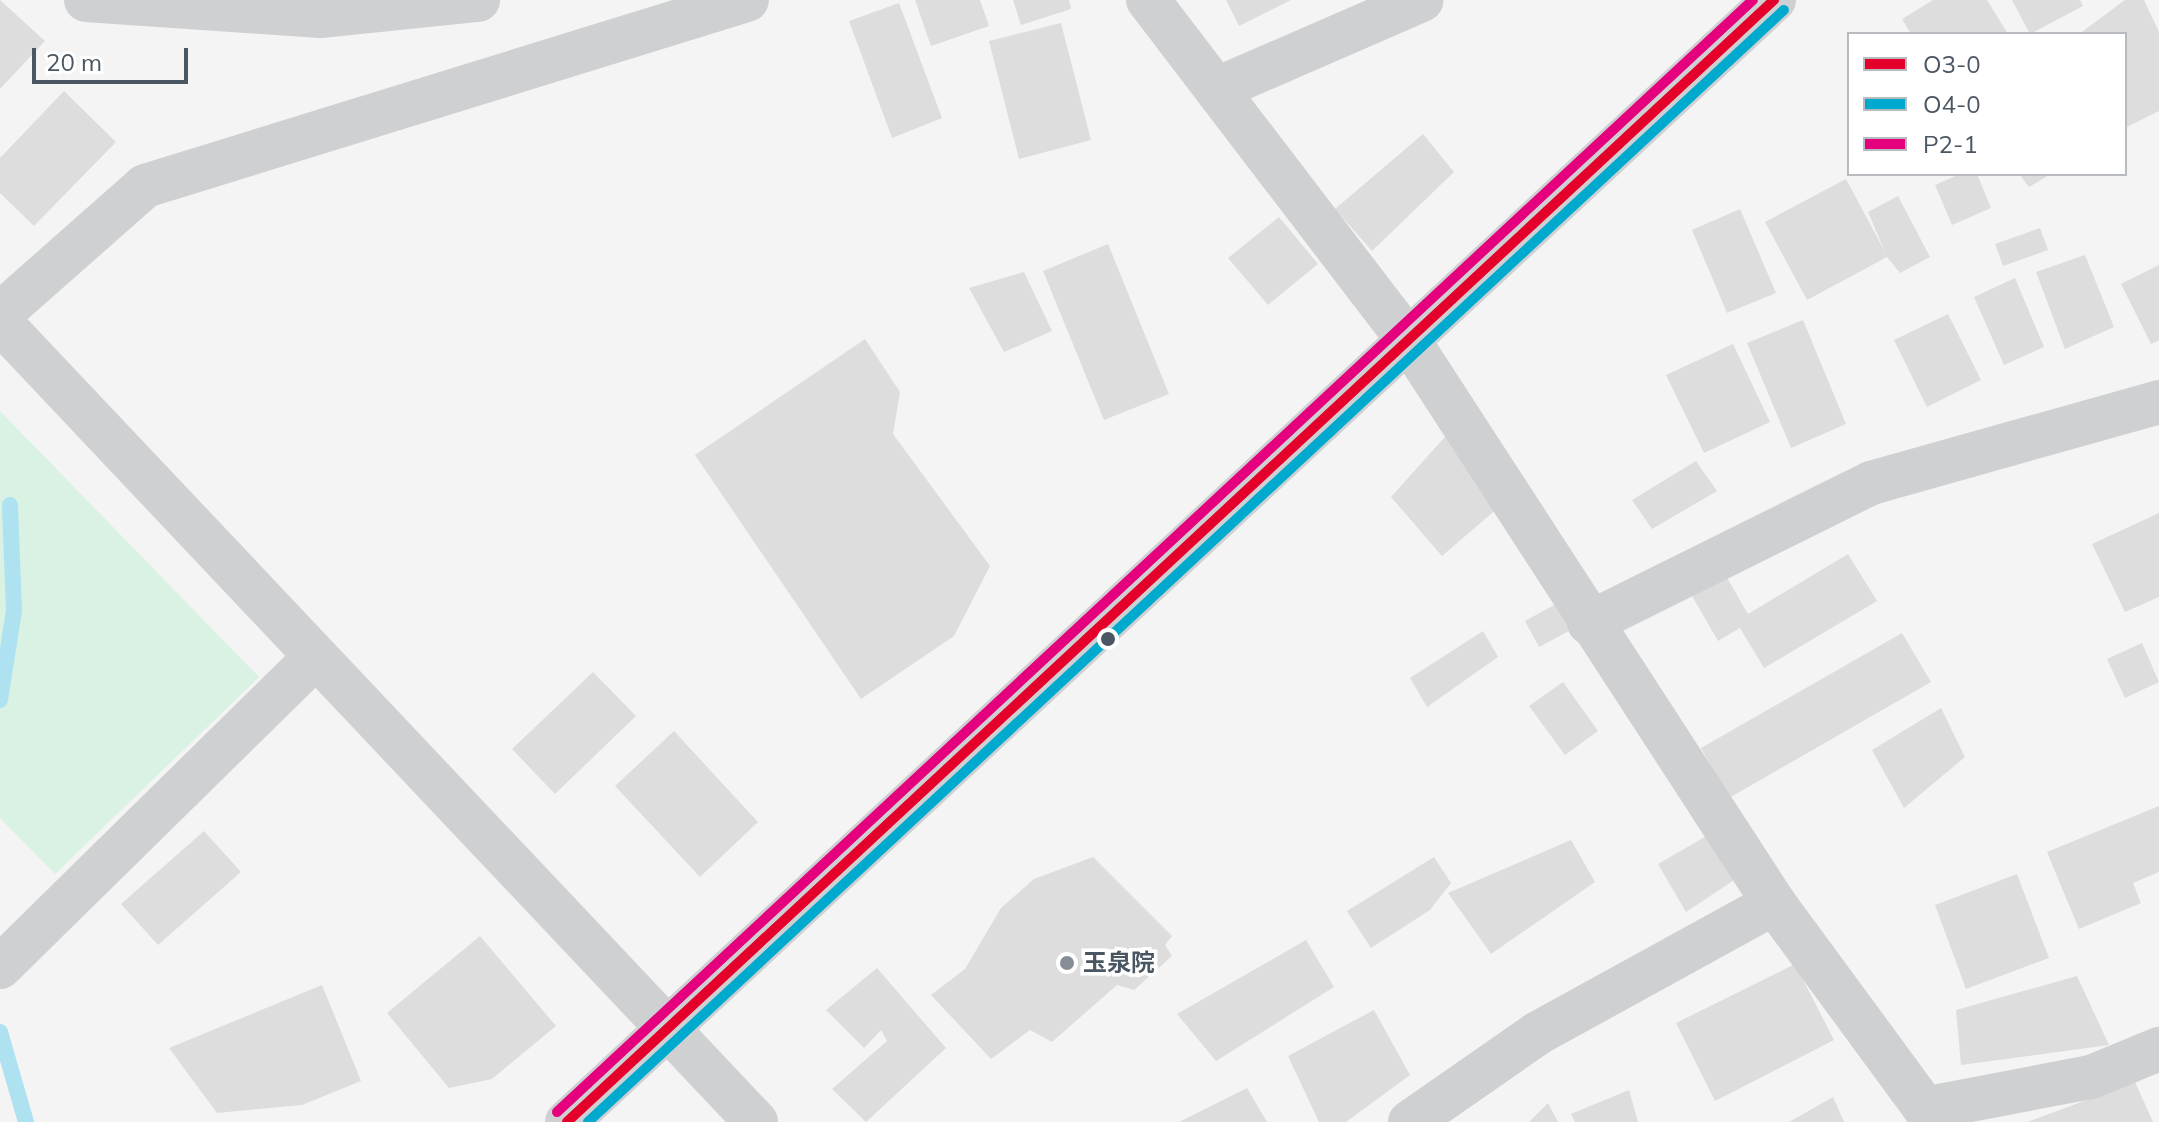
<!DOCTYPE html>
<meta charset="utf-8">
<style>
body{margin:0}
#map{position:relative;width:2159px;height:1122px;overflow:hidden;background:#f4f4f4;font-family:Mulish,"Noto Sans JP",sans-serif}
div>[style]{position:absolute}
.green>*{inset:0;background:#d9f2e3}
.stream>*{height:16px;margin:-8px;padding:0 8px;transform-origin:8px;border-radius:8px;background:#aee2f0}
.building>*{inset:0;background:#ddddde}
.minor>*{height:44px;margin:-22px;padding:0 22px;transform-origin:22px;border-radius:22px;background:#ced0d2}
.bus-1>*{height:10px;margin:-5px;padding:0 5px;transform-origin:5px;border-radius:5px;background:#e4002b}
.bus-2>*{height:10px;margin:-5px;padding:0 5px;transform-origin:5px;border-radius:5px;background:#00a9ce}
.bus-3>*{height:10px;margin:-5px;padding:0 5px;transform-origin:5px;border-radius:5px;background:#e5007d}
.dots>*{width:22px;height:22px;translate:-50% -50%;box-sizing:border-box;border:4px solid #fff;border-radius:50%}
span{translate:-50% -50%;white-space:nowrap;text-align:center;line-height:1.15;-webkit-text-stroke:7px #fff;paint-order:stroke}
.poi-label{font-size:24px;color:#4a5661;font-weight:700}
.left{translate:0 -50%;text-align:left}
.legend{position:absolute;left:1847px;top:32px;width:280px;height:144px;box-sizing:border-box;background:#fff;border:2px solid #b7bbc0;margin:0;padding:10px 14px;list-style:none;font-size:24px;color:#4a5661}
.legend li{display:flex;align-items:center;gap:16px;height:40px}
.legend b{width:40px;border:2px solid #b7bbc0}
.scale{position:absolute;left:32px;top:48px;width:156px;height:36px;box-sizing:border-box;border:4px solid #4a5661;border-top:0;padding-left:10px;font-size:24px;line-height:28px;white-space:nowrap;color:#4a5661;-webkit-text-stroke:6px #fff;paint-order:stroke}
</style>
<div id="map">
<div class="green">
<i style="clip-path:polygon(0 411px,259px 677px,55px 874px,0 818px)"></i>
</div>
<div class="stream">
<i style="left:0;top:700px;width:90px;rotate:-81.1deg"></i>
<i style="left:14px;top:611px;width:106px;rotate:-92.2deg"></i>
<i style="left:0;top:1032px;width:94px;rotate:73.9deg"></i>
</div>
<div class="building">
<i style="clip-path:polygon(0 0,45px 41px,0 89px)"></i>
<i style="clip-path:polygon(915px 0,980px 0,989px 26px,931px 46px)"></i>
<i style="clip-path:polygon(1013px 0,1069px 0,1071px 9px,1021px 25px)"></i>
<i style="clip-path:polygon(1226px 0,1291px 0,1239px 26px)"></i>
<i style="clip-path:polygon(1933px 0,1987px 0,2008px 34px,1911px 34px,1902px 19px)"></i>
<i style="clip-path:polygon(2012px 0,2080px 0,2083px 6px,2030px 34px)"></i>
<i style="clip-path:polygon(2125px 0,2144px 0,2159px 32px,2159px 111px,2125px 128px,2125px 34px,2079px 34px)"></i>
<i style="clip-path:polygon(899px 3px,942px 118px,892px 138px,849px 21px)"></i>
<i style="clip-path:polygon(1061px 23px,1091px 140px,1019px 159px,989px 41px)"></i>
<i style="clip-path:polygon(64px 91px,116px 142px,34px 226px,0 193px,0 158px)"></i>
<i style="clip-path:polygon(1423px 134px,1454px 172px,1372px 251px,1335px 209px)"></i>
<i style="clip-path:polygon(1960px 174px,1977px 174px,1991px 208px,1952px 225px,1935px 185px)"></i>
<i style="clip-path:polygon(2019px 174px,2051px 174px,2029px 187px)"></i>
<i style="clip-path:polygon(1846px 179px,1885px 252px,1868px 212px,1898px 196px,1930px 257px,1900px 273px,1887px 257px,1807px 300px,1765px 222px)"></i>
<i style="clip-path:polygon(1740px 209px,1776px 293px,1727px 313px,1692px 230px)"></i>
<i style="clip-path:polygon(1279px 217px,1318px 264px,1268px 305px,1228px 258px)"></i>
<i style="clip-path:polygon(2040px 228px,2048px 250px,2003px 266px,1995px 244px)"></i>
<i style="clip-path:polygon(1108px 244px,1169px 394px,1104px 420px,1043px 271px)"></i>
<i style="clip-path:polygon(2085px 255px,2114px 327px,2065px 349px,2036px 272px)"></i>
<i style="clip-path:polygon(2159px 265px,2159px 340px,2151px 344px,2121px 284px)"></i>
<i style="clip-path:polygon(1024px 272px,1052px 331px,1004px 352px,969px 288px)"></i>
<i style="clip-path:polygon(2015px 278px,2044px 347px,2004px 365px,1974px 297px)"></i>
<i style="clip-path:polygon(1948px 314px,1981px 380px,1927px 407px,1894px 340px)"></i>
<i style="clip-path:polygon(1803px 320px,1846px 424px,1791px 448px,1747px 343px)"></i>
<i style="clip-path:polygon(865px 339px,900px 392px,893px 434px,990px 566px,954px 636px,861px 699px,695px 455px)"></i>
<i style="clip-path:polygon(1733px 344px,1770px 422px,1704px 453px,1666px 375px)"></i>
<i style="clip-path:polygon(1452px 429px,1499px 507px,1442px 556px,1391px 497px)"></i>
<i style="clip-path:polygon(1696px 461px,1717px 491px,1652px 529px,1632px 500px)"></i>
<i style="clip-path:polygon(2159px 513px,2159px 597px,2125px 612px,2092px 544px)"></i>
<i style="clip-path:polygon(1848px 554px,1877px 601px,1764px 668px,1740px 628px,1718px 641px,1692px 596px,1726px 576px,1748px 614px)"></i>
<i style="clip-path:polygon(1565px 599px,1580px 625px,1539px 647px,1525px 621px)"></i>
<i style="clip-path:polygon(1483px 631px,1498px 657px,1427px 707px,1410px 678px)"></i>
<i style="clip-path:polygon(1902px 633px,1931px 682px,1729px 798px,1701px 748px)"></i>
<i style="clip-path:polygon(2142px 643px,2159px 682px,2125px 698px,2107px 659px)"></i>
<i style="clip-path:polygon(593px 672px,636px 716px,555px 794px,512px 749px)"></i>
<i style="clip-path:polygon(1563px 682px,1598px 731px,1565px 755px,1529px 706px)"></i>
<i style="clip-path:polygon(1941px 708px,1965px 757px,1904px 808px,1872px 750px)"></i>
<i style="clip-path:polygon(674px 731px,758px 822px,700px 877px,615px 786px)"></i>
<i style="clip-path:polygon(2159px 806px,2159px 872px,2133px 883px,2141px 903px,2079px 929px,2047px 852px)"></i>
<i style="clip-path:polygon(1717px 830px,1745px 873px,1686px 912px,1658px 864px)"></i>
<i style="clip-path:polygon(204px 831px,241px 872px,158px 945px,121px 904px)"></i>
<i style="clip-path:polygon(1571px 840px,1595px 882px,1491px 954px,1448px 893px)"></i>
<i style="clip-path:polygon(1093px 857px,1172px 936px,1165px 945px,1172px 956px,1134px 990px,1117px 985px,1052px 1042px,1030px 1030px,991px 1059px,931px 995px,965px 969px,1001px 908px,1034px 879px)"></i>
<i style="clip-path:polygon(1434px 857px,1451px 883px,1430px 910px,1371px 948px,1347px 911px)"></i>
<i style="clip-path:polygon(2017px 874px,2049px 958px,1966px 989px,1935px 905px)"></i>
<i style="clip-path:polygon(480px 936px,556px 1026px,492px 1079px,449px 1088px,387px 1013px)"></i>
<i style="clip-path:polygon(1306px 940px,1334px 987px,1216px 1061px,1177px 1014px)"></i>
<i style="clip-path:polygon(1795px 964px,1834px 1040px,1715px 1101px,1676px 1023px)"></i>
<i style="clip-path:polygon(877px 968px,946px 1048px,866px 1122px,832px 1089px,887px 1041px,881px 1030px,864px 1048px,826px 1010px)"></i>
<i style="clip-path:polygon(2077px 976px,2109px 1045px,1961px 1065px,1956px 1010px)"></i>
<i style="clip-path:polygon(322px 985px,361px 1081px,302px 1105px,217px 1113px,169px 1048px)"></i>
<i style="clip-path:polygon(1374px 1010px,1410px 1075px,1346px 1122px,1319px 1122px,1288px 1056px)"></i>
<i style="clip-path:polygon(2135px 1082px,2153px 1122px,2027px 1122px)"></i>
<i style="clip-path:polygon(1247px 1088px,1267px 1122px,1179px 1122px)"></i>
<i style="clip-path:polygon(1629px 1090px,1638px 1122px,1575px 1122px,1571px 1114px)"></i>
<i style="clip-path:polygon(1833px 1097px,1844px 1122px,1789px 1122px)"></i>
<i style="clip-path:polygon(1548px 1103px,1558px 1122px,1529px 1122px)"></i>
</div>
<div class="minor">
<i style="left:86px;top:0;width:235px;rotate:3.9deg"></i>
<i style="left:320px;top:16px;width:159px;rotate:-5.8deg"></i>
<i style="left:1148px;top:0;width:433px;rotate:52.6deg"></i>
<i style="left:1411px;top:344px;width:667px;rotate:57deg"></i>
<i style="left:1774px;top:903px;width:272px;rotate:53.7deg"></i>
<i style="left:1217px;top:89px;width:223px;rotate:-23.5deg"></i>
<i style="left:0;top:314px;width:193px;rotate:-41.4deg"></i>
<i style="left:145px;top:186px;width:630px;rotate:-17.17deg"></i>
<i style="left:0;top:322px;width:1101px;rotate:46.62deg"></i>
<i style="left:1589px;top:623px;width:315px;rotate:-26.4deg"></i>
<i style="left:1871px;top:483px;width:299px;rotate:-15.7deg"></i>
<i style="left:0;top:967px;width:439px;rotate:-44.5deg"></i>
<i style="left:1928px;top:1108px;width:166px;rotate:-10.8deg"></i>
<i style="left:2091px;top:1077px;width:74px;rotate:-22.4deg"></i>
<i style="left:567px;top:1122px;width:1648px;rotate:-42.91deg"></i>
<i style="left:1410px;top:1122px;width:156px;rotate:-34.8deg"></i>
<i style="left:1538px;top:1033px;width:269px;rotate:-28.8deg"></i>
</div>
<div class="bus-1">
<i style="left:567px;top:1122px;width:1648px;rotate:-42.91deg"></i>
</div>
<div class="bus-2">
<i style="left:588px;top:1122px;width:1633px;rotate:-42.92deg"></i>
</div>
<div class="bus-3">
<i style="left:557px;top:1112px;width:1633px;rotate:-42.92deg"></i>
</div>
<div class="dots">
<i style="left:1108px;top:639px;background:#4a5661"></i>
<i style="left:1067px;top:963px;background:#868d94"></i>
</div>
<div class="poi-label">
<span class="left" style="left:1083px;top:963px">玉泉院</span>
</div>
<ul class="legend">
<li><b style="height:10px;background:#e4002b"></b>O3-0</li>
<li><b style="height:10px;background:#00a9ce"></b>O4-0</li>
<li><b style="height:10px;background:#e5007d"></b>P2-1</li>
</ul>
<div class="scale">20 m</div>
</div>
